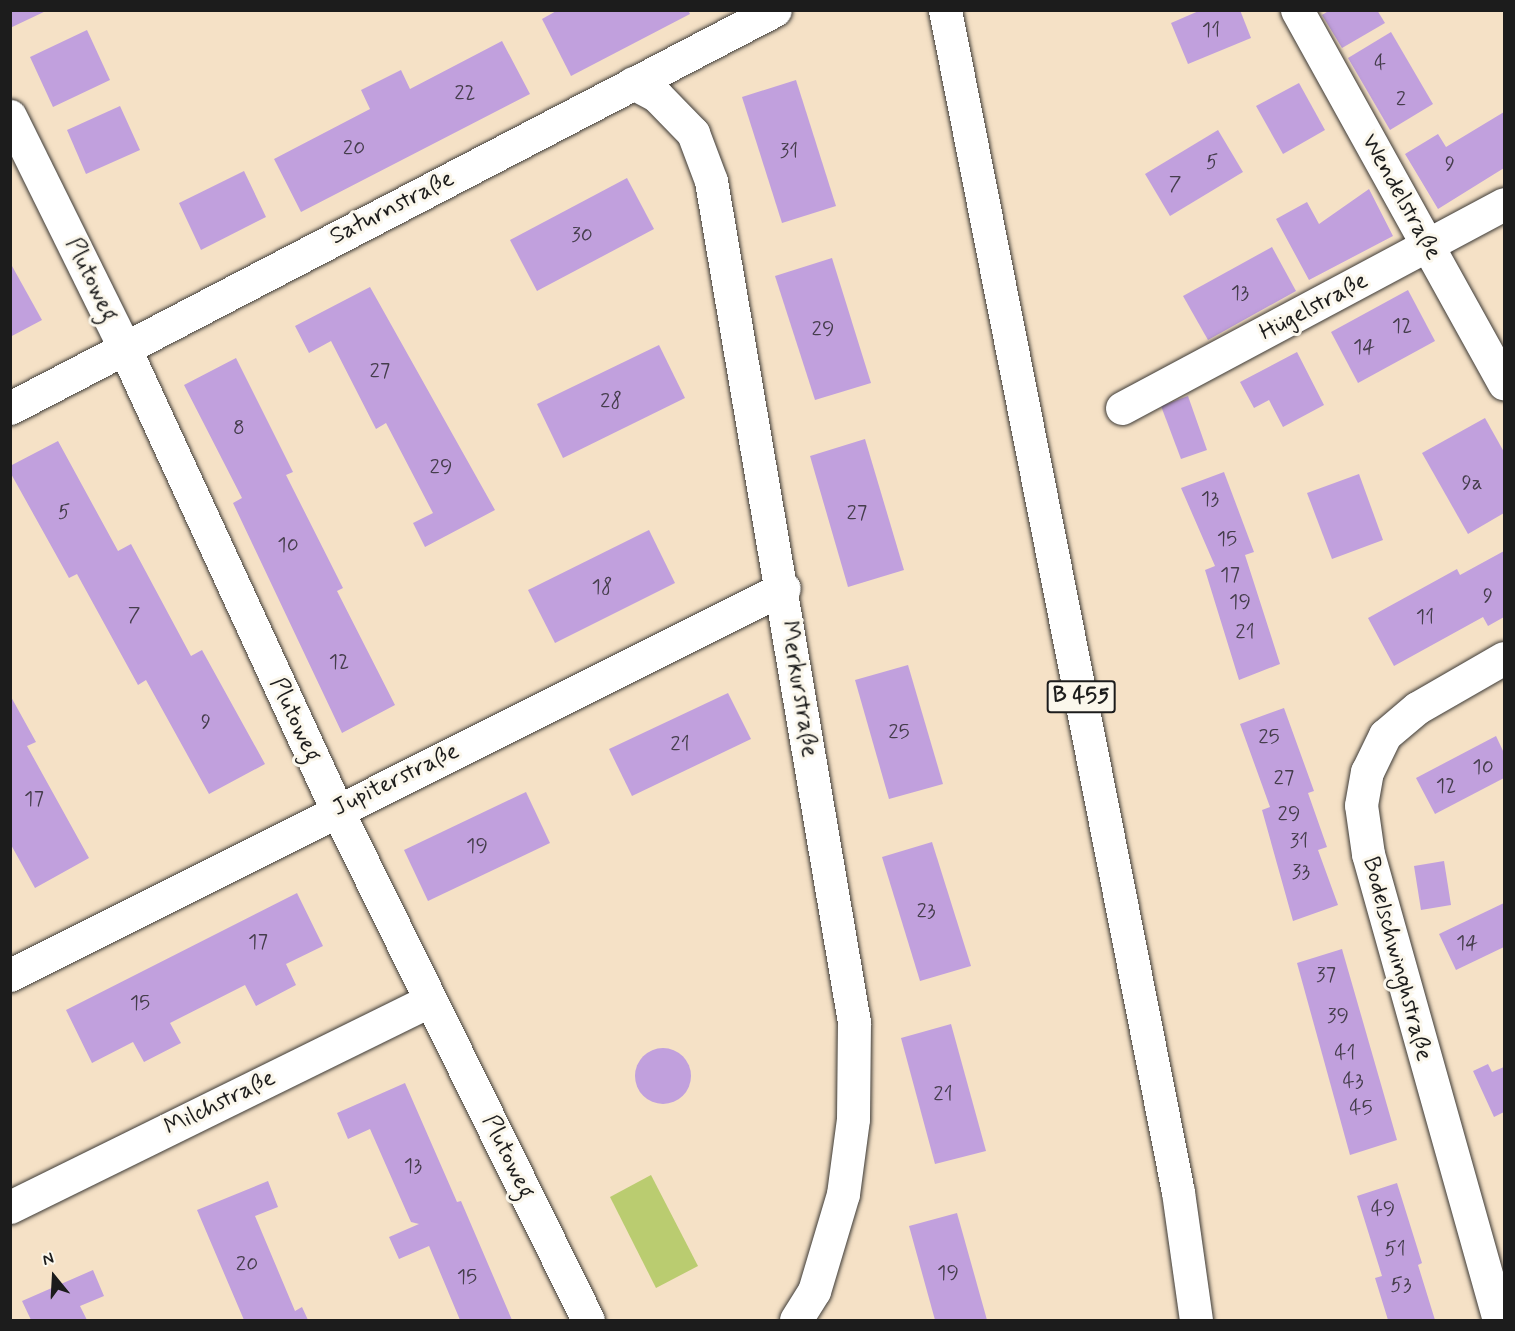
<!DOCTYPE html>
<meta charset="utf-8">
<style>
body{margin:0}
#map{position:relative;width:1515px;height:1331px;overflow:hidden;background:#f5e1c6;font-family:Mynerve,sans-serif}
div>[style]{position:absolute}
.green>*{inset:0;background:#bacc70}
.building>*{inset:0;background:#c1a0dd}
.round{border-radius:50%}
.roads{filter:drop-shadow(0 0 2px #3d3a36) drop-shadow(0 0 2px #3d3a36)}
.minor>*{height:33px;margin:-16.5px;padding:0 16.5px;transform-origin:16.5px;border-radius:16.5px;background:#fff}
.major>*{height:33px;margin:-16.5px;padding:0 16.5px;transform-origin:16.5px;border-radius:16.5px;background:#fff}
span{translate:-50% -50%;white-space:nowrap;text-align:center;line-height:1.15;-webkit-text-stroke:6px #fbf7ec;paint-order:stroke}
.number-label{font-size:21px;color:#453d4c}
.number-label span{-webkit-text-stroke-width:0}
.shield-label span{padding:2px 4px;background:#fbf7ec;border:2px solid;border-radius:4px;-webkit-text-stroke-width:0}
.shield-label{font-size:22px;color:#1c1c1c;font-weight:700}
.street-label{font-size:24px;color:#1c1c1c}
.frame{position:absolute;inset:0;border:12px solid #1c1c1c;pointer-events:none}
.north{position:absolute;left:24px;top:1247px;width:60px;height:60px;-webkit-text-stroke:4px #fbf7ec;paint-order:stroke;rotate:342deg;font-size:16px;font-weight:700;line-height:24px;text-align:center;color:#1c1c1c}
.north::after{content:'';display:block;margin:auto;width:21px;height:27px;background:#1c1c1c;clip-path:polygon(50% 0,100% 100%,50% 72%,0 100%)}
</style>
<div id="map">
<div class="green">
<i style="clip-path:polygon(651px 1175px,698px 1266px,656px 1288px,610px 1197px)"></i>
</div>
<div class="building">
<i style="clip-path:polygon(10px 10px,48px 10px,10px 28px)"></i>
<i style="clip-path:polygon(558px 10px,688px 10px,690px 14px,571px 76px,542px 19px)"></i>
<i style="clip-path:polygon(1201px 10px,1240px 10px,1251px 38px,1188px 64px,1171px 23px)"></i>
<i style="clip-path:polygon(1330px 10px,1377px 10px,1385px 23px,1342px 48px,1322px 15px)"></i>
<i style="clip-path:polygon(87px 30px,110px 80px,53px 107px,30px 57px)"></i>
<i style="clip-path:polygon(1391px 32px,1433px 104px,1390px 130px,1348px 58px)"></i>
<i style="clip-path:polygon(502px 41px,530px 94px,301px 212px,274px 159px,370px 109px,361px 90px,401px 70px,410px 89px)"></i>
<i style="clip-path:polygon(796px 80px,836px 206px,782px 223px,742px 97px)"></i>
<i style="clip-path:polygon(1299px 83px,1325px 130px,1283px 154px,1256px 106px)"></i>
<i style="clip-path:polygon(120px 106px,140px 150px,86px 174px,67px 130px)"></i>
<i style="clip-path:polygon(1504px 112px,1504px 168px,1438px 209px,1405px 154px,1438px 134px,1446px 147px)"></i>
<i style="clip-path:polygon(1218px 130px,1243px 172px,1170px 216px,1145px 174px)"></i>
<i style="clip-path:polygon(244px 171px,266px 217px,201px 250px,179px 203px)"></i>
<i style="clip-path:polygon(627px 178px,654px 229px,537px 291px,510px 240px)"></i>
<i style="clip-path:polygon(1369px 189px,1393px 236px,1309px 280px,1276px 219px,1307px 202px,1319px 224px)"></i>
<i style="clip-path:polygon(1272px 247px,1296px 291px,1208px 340px,1183px 296px)"></i>
<i style="clip-path:polygon(832px 258px,871px 383px,815px 400px,775px 276px)"></i>
<i style="clip-path:polygon(12px 266px,42px 320px,10px 337px,10px 267px)"></i>
<i style="clip-path:polygon(370px 287px,495px 510px,425px 547px,413px 523px,433px 513px,386px 423px,376px 429px,331px 341px,309px 353px,295px 326px)"></i>
<i style="clip-path:polygon(1408px 290px,1435px 341px,1358px 383px,1331px 332px)"></i>
<i style="clip-path:polygon(659px 345px,685px 398px,563px 458px,537px 404px)"></i>
<i style="clip-path:polygon(1297px 352px,1324px 405px,1283px 427px,1269px 400px,1254px 408px,1240px 382px)"></i>
<i style="clip-path:polygon(236px 358px,293px 472px,286px 475px,343px 588px,337px 591px,395px 705px,342px 733px,233px 503px,242px 498px,184px 385px)"></i>
<i style="clip-path:polygon(1188px 396px,1207px 450px,1181px 459px,1161px 406px)"></i>
<i style="clip-path:polygon(1485px 418px,1504px 452px,1504px 513px,1468px 534px,1422px 453px)"></i>
<i style="clip-path:polygon(865px 439px,904px 570px,848px 587px,810px 456px)"></i>
<i style="clip-path:polygon(58px 441px,118px 551px,131px 544px,191px 656px,202px 650px,265px 764px,209px 794px,146px 680px,138px 685px,77px 574px,69px 578px,10px 472px,10px 466px)"></i>
<i style="clip-path:polygon(1224px 472px,1254px 552px,1245px 555px,1280px 664px,1239px 680px,1205px 570px,1215px 566px,1181px 488px)"></i>
<i style="clip-path:polygon(1359px 474px,1383px 540px,1332px 559px,1307px 493px)"></i>
<i style="clip-path:polygon(649px 530px,675px 583px,555px 643px,528px 590px)"></i>
<i style="clip-path:polygon(1504px 551px,1504px 617px,1488px 626px,1483px 617px,1394px 666px,1368px 618px,1457px 569px,1460px 575px)"></i>
<i style="clip-path:polygon(908px 665px,943px 784px,889px 799px,855px 680px)"></i>
<i style="clip-path:polygon(728px 693px,751px 739px,632px 796px,609px 749px)"></i>
<i style="clip-path:polygon(10px 695px,36px 742px,27px 746px,89px 858px,35px 888px,10px 843px)"></i>
<i style="clip-path:polygon(1284px 708px,1314px 791px,1308px 793px,1327px 847px,1318px 850px,1338px 905px,1293px 921px,1262px 810px,1270px 807px,1240px 724px)"></i>
<i style="clip-path:polygon(1496px 736px,1504px 753px,1504px 778px,1435px 814px,1416px 778px)"></i>
<i style="clip-path:polygon(526px 792px,550px 843px,428px 901px,404px 850px)"></i>
<i style="clip-path:polygon(932px 842px,971px 966px,920px 981px,882px 857px)"></i>
<i style="clip-path:polygon(1444px 861px,1451px 905px,1421px 910px,1414px 866px)"></i>
<i style="clip-path:polygon(297px 893px,323px 946px,286px 964px,296px 985px,256px 1006px,245px 985px,170px 1023px,181px 1043px,144px 1062px,133px 1042px,92px 1063px,66px 1010px)"></i>
<i style="clip-path:polygon(1504px 903px,1504px 947px,1456px 970px,1439px 934px)"></i>
<i style="clip-path:polygon(1342px 949px,1397px 1140px,1350px 1155px,1297px 963px)"></i>
<i style="clip-path:polygon(951px 1024px,986px 1151px,935px 1164px,901px 1038px)"></i>
<i class="round" style="left:635px;top:1048px;width:56px;height:56px"></i>
<i style="clip-path:polygon(1488px 1064px,1492px 1072px,1504px 1067px,1504px 1112px,1494px 1117px,1473px 1071px)"></i>
<i style="clip-path:polygon(405px 1083px,457px 1202px,461px 1201px,512px 1320px,460px 1320px,429px 1246px,399px 1259px,389px 1237px,419px 1224px,411px 1222px,370px 1129px,348px 1139px,337px 1113px)"></i>
<i style="clip-path:polygon(268px 1181px,278px 1207px,255px 1216px,295px 1311px,302px 1307px,308px 1320px,244px 1320px,197px 1210px)"></i>
<i style="clip-path:polygon(1397px 1183px,1422px 1263px,1418px 1265px,1435px 1320px,1388px 1320px,1375px 1278px,1382px 1276px,1357px 1196px)"></i>
<i style="clip-path:polygon(957px 1213px,987px 1320px,935px 1320px,909px 1226px)"></i>
<i style="clip-path:polygon(93px 1270px,104px 1296px,80px 1306px,87px 1320px,31px 1320px,22px 1301px)"></i>
</div>
<div class="roads">
<div class="minor">
<i style="left:1297px;top:10px;width:427px;rotate:61deg"></i>
<i style="left:633px;top:83px;width:27px;rotate:28deg"></i>
<i style="left:657px;top:96px;width:52px;rotate:45.8deg"></i>
<i style="left:693px;top:133px;width:51px;rotate:69.4deg"></i>
<i style="left:711px;top:181px;width:853px;rotate:80.35deg"></i>
<i style="left:854px;top:1022px;width:97px;rotate:90.6deg"></i>
<i style="left:853px;top:1119px;width:76px;rotate:97.6deg"></i>
<i style="left:843px;top:1194px;width:101px;rotate:106.6deg"></i>
<i style="left:814px;top:1291px;width:34px;rotate:122deg"></i>
<i style="left:10px;top:116px;width:258px;rotate:63.7deg"></i>
<i style="left:124px;top:347px;width:510px;rotate:65.3deg"></i>
<i style="left:337px;top:810px;width:568px;rotate:63.8deg"></i>
<i style="left:10px;top:408px;width:862px;rotate:-27.49deg"></i>
<i style="left:1122px;top:408px;width:433px;rotate:-28.1deg"></i>
<i style="left:10px;top:975px;width:865px;rotate:-26.57deg"></i>
<i style="left:10px;top:1207px;width:468px;rotate:-26.2deg"></i>
<i style="left:1499px;top:1320px;width:484px;rotate:-105.7deg"></i>
<i style="left:1368px;top:854px;width:49px;rotate:-98.1deg"></i>
<i style="left:1361px;top:805px;width:34px;rotate:-80deg"></i>
<i style="left:1367px;top:772px;width:41px;rotate:-64.1deg"></i>
<i style="left:1385px;top:735px;width:42px;rotate:-40.2deg"></i>
<i style="left:1417px;top:708px;width:100px;rotate:-29.9deg"></i>
</div>
<div class="major">
<i style="left:945px;top:10px;width:1205px;rotate:78.85deg"></i>
<i style="left:1178px;top:1192px;width:129px;rotate:82deg"></i>
</div>
</div>
<div class="number-label">
<span style="left:1211px;top:30px">11</span>
<span style="left:1380px;top:63px">4</span>
<span style="left:465px;top:93px">22</span>
<span style="left:1401px;top:99px">2</span>
<span style="left:354px;top:148px">20</span>
<span style="left:789px;top:151px">31</span>
<span style="left:1212px;top:162px">5</span>
<span style="left:1450px;top:164px">9</span>
<span style="left:1175px;top:184px">7</span>
<span style="left:582px;top:235px">30</span>
<span style="left:1240px;top:293px">13</span>
<span style="left:1402px;top:326px">12</span>
<span style="left:823px;top:329px">29</span>
<span style="left:1364px;top:347px">14</span>
<span style="left:380px;top:371px">27</span>
<span style="left:611px;top:401px">28</span>
<span style="left:239px;top:428px">8</span>
<span style="left:441px;top:467px">29</span>
<span style="left:1472px;top:483px">9a</span>
<span style="left:1210px;top:499px">13</span>
<span style="left:64px;top:512px">5</span>
<span style="left:857px;top:513px">27</span>
<span style="left:1227px;top:539px">15</span>
<span style="left:288px;top:545px">10</span>
<span style="left:1230px;top:575px">17</span>
<span style="left:602px;top:587px">18</span>
<span style="left:1488px;top:596px">9</span>
<span style="left:1240px;top:602px">19</span>
<span style="left:134px;top:615px">7</span>
<span style="left:1425px;top:617px">11</span>
<span style="left:1245px;top:632px">21</span>
<span style="left:339px;top:662px">12</span>
<span style="left:206px;top:722px">9</span>
<span style="left:899px;top:732px">25</span>
<span style="left:1269px;top:737px">25</span>
<span style="left:680px;top:744px">21</span>
<span style="left:1483px;top:767px">10</span>
<span style="left:1284px;top:778px">27</span>
<span style="left:1446px;top:786px">12</span>
<span style="left:34px;top:799px">17</span>
<span style="left:1289px;top:814px">29</span>
<span style="left:1299px;top:841px">31</span>
<span style="left:477px;top:846px">19</span>
<span style="left:1301px;top:872px">33</span>
<span style="left:926px;top:911px">23</span>
<span style="left:258px;top:942px">17</span>
<span style="left:1467px;top:943px">14</span>
<span style="left:1326px;top:975px">37</span>
<span style="left:140px;top:1003px">15</span>
<span style="left:1338px;top:1016px">39</span>
<span style="left:1345px;top:1053px">41</span>
<span style="left:1353px;top:1081px">43</span>
<span style="left:943px;top:1094px">21</span>
<span style="left:1361px;top:1108px">45</span>
<span style="left:413px;top:1166px">13</span>
<span style="left:1383px;top:1209px">49</span>
<span style="left:1395px;top:1249px">51</span>
<span style="left:247px;top:1264px">20</span>
<span style="left:948px;top:1273px">19</span>
<span style="left:467px;top:1277px">15</span>
<span style="left:1401px;top:1285px">53</span>
</div>
<div class="shield-label">
<span style="left:1081px;top:697px">B 455</span>
</div>
<div class="street-label">
<span style="left:1401px;top:197px;rotate:61deg">Wendelstraße</span>
<span style="left:392px;top:208px;rotate:-27deg">Saturnstraße</span>
<span style="left:91px;top:280px;rotate:64deg">Plutoweg</span>
<span style="left:1314px;top:307px;rotate:-28deg">Hügelstraße</span>
<span style="left:799px;top:689px;rotate:81deg">Merkurstraße</span>
<span style="left:295px;top:720px;rotate:65deg">Plutoweg</span>
<span style="left:396px;top:780px;rotate:-26deg">Jupiterstraße</span>
<span style="left:1397px;top:959px;rotate:75deg">Bodelschwinghstraße</span>
<span style="left:220px;top:1103px;rotate:-26deg">Milchstraße</span>
<span style="left:508px;top:1157px;rotate:64deg">Plutoweg</span>
</div>
<div class="frame"></div>
<div class="north">N</div>
</div>
